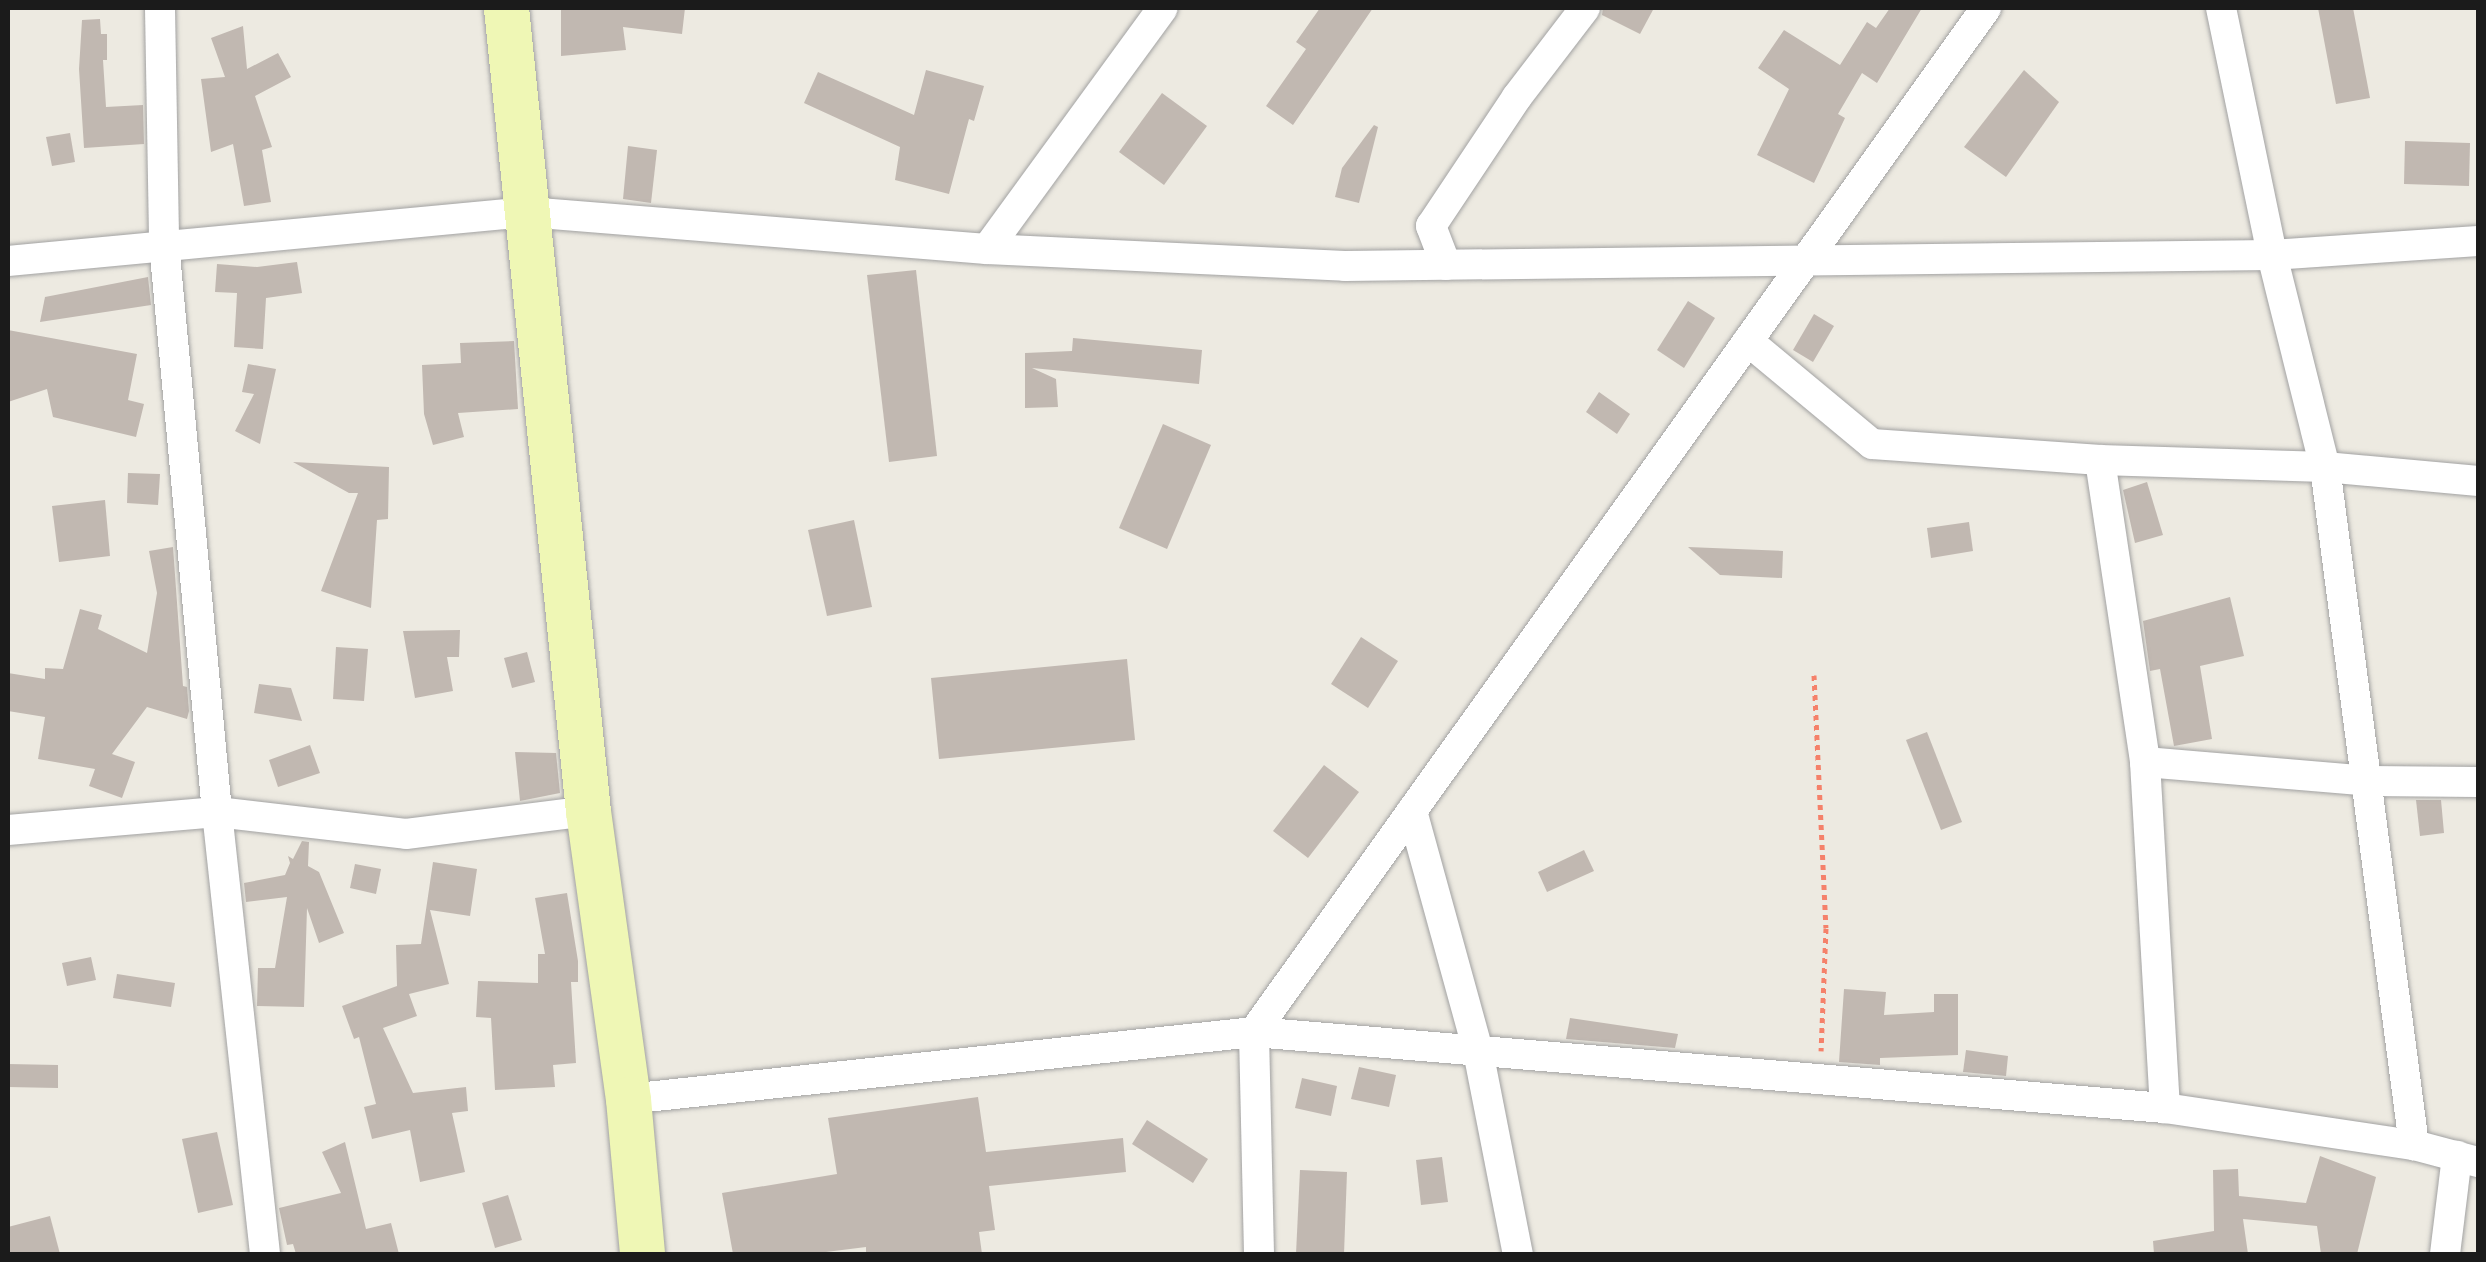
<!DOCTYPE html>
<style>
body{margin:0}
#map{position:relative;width:2486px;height:1262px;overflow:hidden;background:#edeae1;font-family:Commissioner,sans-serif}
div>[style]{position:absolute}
.building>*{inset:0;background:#c1b8b1}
.path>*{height:5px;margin-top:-2.5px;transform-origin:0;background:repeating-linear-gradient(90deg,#f5816a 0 5px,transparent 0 10px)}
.roads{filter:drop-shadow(0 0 2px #a2a2a2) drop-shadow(0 0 2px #a2a2a2)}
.street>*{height:30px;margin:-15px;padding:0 15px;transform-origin:15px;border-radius:15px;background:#fff}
.secondary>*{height:45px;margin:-22.5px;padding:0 22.5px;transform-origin:22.5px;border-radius:22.5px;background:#eff7b5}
span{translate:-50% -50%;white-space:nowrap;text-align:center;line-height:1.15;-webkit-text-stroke:10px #fff;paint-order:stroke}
.frame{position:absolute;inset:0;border:10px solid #1b1b1b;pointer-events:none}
</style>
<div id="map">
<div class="building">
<i style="clip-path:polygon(561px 8px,685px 8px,682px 34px,623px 27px,626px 50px,561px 56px)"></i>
<i style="clip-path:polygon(1320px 8px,1373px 8px,1293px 125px,1266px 106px,1306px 49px,1296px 42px)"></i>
<i style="clip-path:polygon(1603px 8px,1654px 8px,1640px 34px,1602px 15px)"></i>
<i style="clip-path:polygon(1890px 8px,1922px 8px,1877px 83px,1862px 73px,1838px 114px,1845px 118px,1814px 183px,1757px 155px,1789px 89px,1758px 68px,1784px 30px,1840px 65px,1867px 22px,1876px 28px)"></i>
<i style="clip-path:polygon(2318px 8px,2353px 8px,2370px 98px,2336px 104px)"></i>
<i style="clip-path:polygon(100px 19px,101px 34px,107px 34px,107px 60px,103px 60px,106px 107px,143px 105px,144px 144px,84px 148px,79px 69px,82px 20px)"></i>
<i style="clip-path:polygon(243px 26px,247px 69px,278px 53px,291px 77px,255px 96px,272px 147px,262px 150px,271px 202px,244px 206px,233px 144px,211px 152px,201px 79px,225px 77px,211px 38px)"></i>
<i style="clip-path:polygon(926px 70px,984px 86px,974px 121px,969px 119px,949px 194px,895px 180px,900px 147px,804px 103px,818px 72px,914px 115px)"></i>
<i style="clip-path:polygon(2024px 70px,2059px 102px,2006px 177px,1964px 147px)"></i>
<i style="clip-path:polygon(1162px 93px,1207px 126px,1164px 185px,1119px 152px)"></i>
<i style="clip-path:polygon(1374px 125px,1378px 127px,1359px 203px,1335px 197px,1342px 168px)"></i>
<i style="clip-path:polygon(70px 133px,75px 162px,52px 166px,46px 137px)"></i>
<i style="clip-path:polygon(2405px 141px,2470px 143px,2469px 186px,2404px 184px)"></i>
<i style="clip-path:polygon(628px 146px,657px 150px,651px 203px,623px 199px)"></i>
<i style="clip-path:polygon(297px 262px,302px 293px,266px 298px,263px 349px,234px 347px,237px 293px,215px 292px,217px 264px,257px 267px)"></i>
<i style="clip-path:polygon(916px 270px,937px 456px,889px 462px,867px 275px)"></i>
<i style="clip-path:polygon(148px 277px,151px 305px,40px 322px,45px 297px)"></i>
<i style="clip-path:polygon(1688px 301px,1715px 318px,1684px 368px,1657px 350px)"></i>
<i style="clip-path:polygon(1814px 314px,1834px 326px,1813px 362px,1793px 350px)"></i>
<i style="clip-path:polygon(8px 330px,137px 354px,128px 400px,144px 404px,136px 437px,53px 417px,47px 389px,8px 402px)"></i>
<i style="clip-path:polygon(1073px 338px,1202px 350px,1199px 384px,1032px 368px,1056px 379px,1058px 407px,1025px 408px,1025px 353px,1072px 351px)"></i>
<i style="clip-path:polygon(514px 341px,518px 409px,458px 413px,464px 437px,433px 445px,424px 414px,422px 365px,461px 363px,460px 343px)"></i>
<i style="clip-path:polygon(248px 364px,276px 369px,260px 444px,235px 431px,254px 394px,242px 392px)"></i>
<i style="clip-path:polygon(1599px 392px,1630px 414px,1617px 434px,1586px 412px)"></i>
<i style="clip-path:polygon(1163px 424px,1211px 445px,1167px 549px,1119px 528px)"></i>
<i style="clip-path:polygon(293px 462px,389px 467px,388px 519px,377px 520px,371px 608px,321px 591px,358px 493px,349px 493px)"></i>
<i style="clip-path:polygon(128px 473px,160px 474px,158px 505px,127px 503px)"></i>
<i style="clip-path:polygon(2147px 482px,2163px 535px,2135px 543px,2123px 490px)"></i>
<i style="clip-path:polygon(105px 500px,110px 556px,59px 562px,52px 506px)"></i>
<i style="clip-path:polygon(854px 520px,872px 607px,827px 616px,808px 530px)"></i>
<i style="clip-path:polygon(1969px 522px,1973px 551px,1931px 558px,1927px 528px)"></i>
<i style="clip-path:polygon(173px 547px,183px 686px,187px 687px,189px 711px,187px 719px,147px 707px,112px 754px,135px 762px,122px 798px,89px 786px,95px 769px,38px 759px,45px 717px,8px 711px,8px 673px,45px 679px,45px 668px,63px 669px,80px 609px,102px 615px,98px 629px,147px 653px,157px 593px,149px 551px)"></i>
<i style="clip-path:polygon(1688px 547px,1783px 551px,1782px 578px,1720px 575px)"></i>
<i style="clip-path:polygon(2230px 597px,2244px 656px,2200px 666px,2212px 739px,2174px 746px,2160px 669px,2150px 671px,2143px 621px)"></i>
<i style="clip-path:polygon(460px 630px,459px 657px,447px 657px,453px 691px,415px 698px,403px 631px)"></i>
<i style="clip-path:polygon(1361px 637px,1398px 661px,1368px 708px,1331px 684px)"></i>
<i style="clip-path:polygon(336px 647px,368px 649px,364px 701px,333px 699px)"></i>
<i style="clip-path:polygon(527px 652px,535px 682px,512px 688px,504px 658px)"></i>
<i style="clip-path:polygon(1127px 659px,1135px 740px,939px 759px,931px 678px)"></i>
<i style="clip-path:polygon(259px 684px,291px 688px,302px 721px,254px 713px)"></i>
<i style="clip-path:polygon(1927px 732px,1962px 822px,1941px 830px,1906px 740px)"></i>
<i style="clip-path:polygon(310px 745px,320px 773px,278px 787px,269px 760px)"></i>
<i style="clip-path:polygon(515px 752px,556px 753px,560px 793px,520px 801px)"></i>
<i style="clip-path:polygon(1324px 765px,1359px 792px,1308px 858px,1273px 831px)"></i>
<i style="clip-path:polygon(2416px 800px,2441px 800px,2444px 833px,2420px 836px)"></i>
<i style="clip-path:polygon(302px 841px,309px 842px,308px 866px,319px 872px,344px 933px,319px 943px,307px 908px,304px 1007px,257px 1006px,258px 968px,275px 968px,287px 897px,246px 902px,244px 883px,285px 875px,290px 863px,288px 856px,293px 859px)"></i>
<i style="clip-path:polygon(1584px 850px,1594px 871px,1547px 892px,1538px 872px)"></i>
<i style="clip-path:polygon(433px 862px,477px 869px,470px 916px,430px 910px,449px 984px,409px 994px,417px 1016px,383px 1028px,413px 1093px,466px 1087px,468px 1111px,452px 1113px,465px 1172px,420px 1182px,410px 1130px,372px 1139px,364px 1107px,376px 1104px,359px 1037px,354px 1039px,342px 1006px,397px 986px,396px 945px,421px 944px)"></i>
<i style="clip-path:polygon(355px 864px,381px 869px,376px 894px,350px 888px)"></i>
<i style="clip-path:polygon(567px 893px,578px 961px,578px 982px,571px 982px,576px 1063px,553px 1065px,555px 1087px,495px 1090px,491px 1018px,476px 1017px,478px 981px,538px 983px,538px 954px,545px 954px,535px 898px)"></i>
<i style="clip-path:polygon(91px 957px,96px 980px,67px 986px,62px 963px)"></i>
<i style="clip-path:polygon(117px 974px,175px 983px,171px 1007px,113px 998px)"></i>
<i style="clip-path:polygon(1844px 989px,1886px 992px,1884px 1015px,1934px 1012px,1934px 994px,1958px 994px,1958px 1055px,1880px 1058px,1880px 1065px,1839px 1062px)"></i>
<i style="clip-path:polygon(1570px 1018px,1678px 1034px,1675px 1048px,1566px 1039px)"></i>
<i style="clip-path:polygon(1966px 1050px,2008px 1056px,2006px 1076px,1963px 1072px)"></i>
<i style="clip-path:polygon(8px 1064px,58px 1065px,58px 1088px,8px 1087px)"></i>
<i style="clip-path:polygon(1359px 1067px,1396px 1075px,1389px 1107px,1351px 1099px)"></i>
<i style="clip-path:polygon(1302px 1078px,1337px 1086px,1331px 1116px,1295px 1108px)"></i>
<i style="clip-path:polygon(978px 1097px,986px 1152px,1123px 1138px,1126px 1172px,989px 1186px,995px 1230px,979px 1232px,982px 1254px,866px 1254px,866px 1247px,810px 1254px,733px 1254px,722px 1193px,837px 1174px,828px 1118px)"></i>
<i style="clip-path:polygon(1147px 1120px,1208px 1159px,1193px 1183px,1132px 1144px)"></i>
<i style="clip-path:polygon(217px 1132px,233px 1205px,198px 1213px,182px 1139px)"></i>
<i style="clip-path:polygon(345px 1142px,366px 1229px,391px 1223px,399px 1254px,296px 1254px,293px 1244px,287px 1245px,279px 1208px,341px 1193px,322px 1152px)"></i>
<i style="clip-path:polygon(2320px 1156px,2376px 1177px,2357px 1254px,2321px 1254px,2317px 1226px,2243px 1219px,2248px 1254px,2154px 1254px,2153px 1241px,2214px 1231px,2213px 1170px,2238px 1169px,2239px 1196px,2306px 1203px)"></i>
<i style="clip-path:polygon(1442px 1157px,1448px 1202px,1421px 1205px,1416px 1160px)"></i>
<i style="clip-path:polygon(1300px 1170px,1347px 1172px,1344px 1254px,1296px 1254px)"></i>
<i style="clip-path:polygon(508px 1195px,522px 1240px,495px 1248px,482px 1203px)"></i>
<i style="clip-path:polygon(50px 1216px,60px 1254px,8px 1254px,8px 1227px)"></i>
</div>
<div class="path">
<i style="left:1814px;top:675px;width:253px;rotate:87.3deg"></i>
<i style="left:1826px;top:928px;width:123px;rotate:92.3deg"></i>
</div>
<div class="roads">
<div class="street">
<i style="left:160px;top:8px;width:236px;rotate:89deg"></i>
<i style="left:164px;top:244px;width:570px;rotate:84.67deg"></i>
<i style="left:217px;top:812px;width:445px;rotate:83.8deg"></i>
<i style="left:2221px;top:8px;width:252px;rotate:78.3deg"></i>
<i style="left:2272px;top:255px;width:219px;rotate:76deg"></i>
<i style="left:2325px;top:467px;width:684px;rotate:82.52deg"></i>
<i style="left:987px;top:249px;width:298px;rotate:-53.9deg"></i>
<i style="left:8px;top:261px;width:521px;rotate:-5.39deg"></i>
<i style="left:527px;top:212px;width:461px;rotate:4.6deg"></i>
<i style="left:987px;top:249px;width:358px;rotate:2.7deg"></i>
<i style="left:1345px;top:266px;width:927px;rotate:-0.68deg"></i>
<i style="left:2272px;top:255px;width:206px;rotate:-3.9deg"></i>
<i style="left:1446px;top:265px;width:42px;rotate:-111deg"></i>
<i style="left:1431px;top:226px;width:155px;rotate:-56.3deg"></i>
<i style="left:1517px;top:97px;width:112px;rotate:-52.6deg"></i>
<i style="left:1748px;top:341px;width:161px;rotate:39.7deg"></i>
<i style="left:1872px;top:444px;width:229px;rotate:4deg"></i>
<i style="left:2100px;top:460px;width:225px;rotate:1.8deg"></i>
<i style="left:2325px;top:467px;width:154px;rotate:5.2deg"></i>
<i style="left:2100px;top:460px;width:305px;rotate:81.5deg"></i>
<i style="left:2145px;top:762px;width:347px;rotate:86.7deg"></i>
<i style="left:2145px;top:762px;width:225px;rotate:4.8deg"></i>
<i style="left:2369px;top:781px;width:109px;rotate:0.5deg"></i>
<i style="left:1412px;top:811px;width:249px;rotate:74.6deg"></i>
<i style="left:1478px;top:1051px;width:207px;rotate:78.9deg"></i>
<i style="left:8px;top:830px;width:210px;rotate:-4.9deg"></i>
<i style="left:217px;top:812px;width:190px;rotate:6.6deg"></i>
<i style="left:406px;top:834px;width:183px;rotate:-7.2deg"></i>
<i style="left:628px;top:1099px;width:630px;rotate:-6.11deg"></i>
<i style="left:1254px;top:1032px;width:1259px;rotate:-54.44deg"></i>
<i style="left:1259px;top:1254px;width:222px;rotate:-91.3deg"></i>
<i style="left:1254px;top:1032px;width:914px;rotate:4.77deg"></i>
<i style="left:2165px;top:1108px;width:252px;rotate:8.5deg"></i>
<i style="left:2414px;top:1145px;width:66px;rotate:14.9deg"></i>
<i style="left:2445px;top:1254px;width:99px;rotate:-83deg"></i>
</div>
<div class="secondary">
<i style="left:506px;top:8px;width:807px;rotate:84.17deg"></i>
<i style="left:588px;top:811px;width:291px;rotate:82.1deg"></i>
<i style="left:628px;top:1099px;width:156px;rotate:84.8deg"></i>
</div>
</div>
<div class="frame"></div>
</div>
